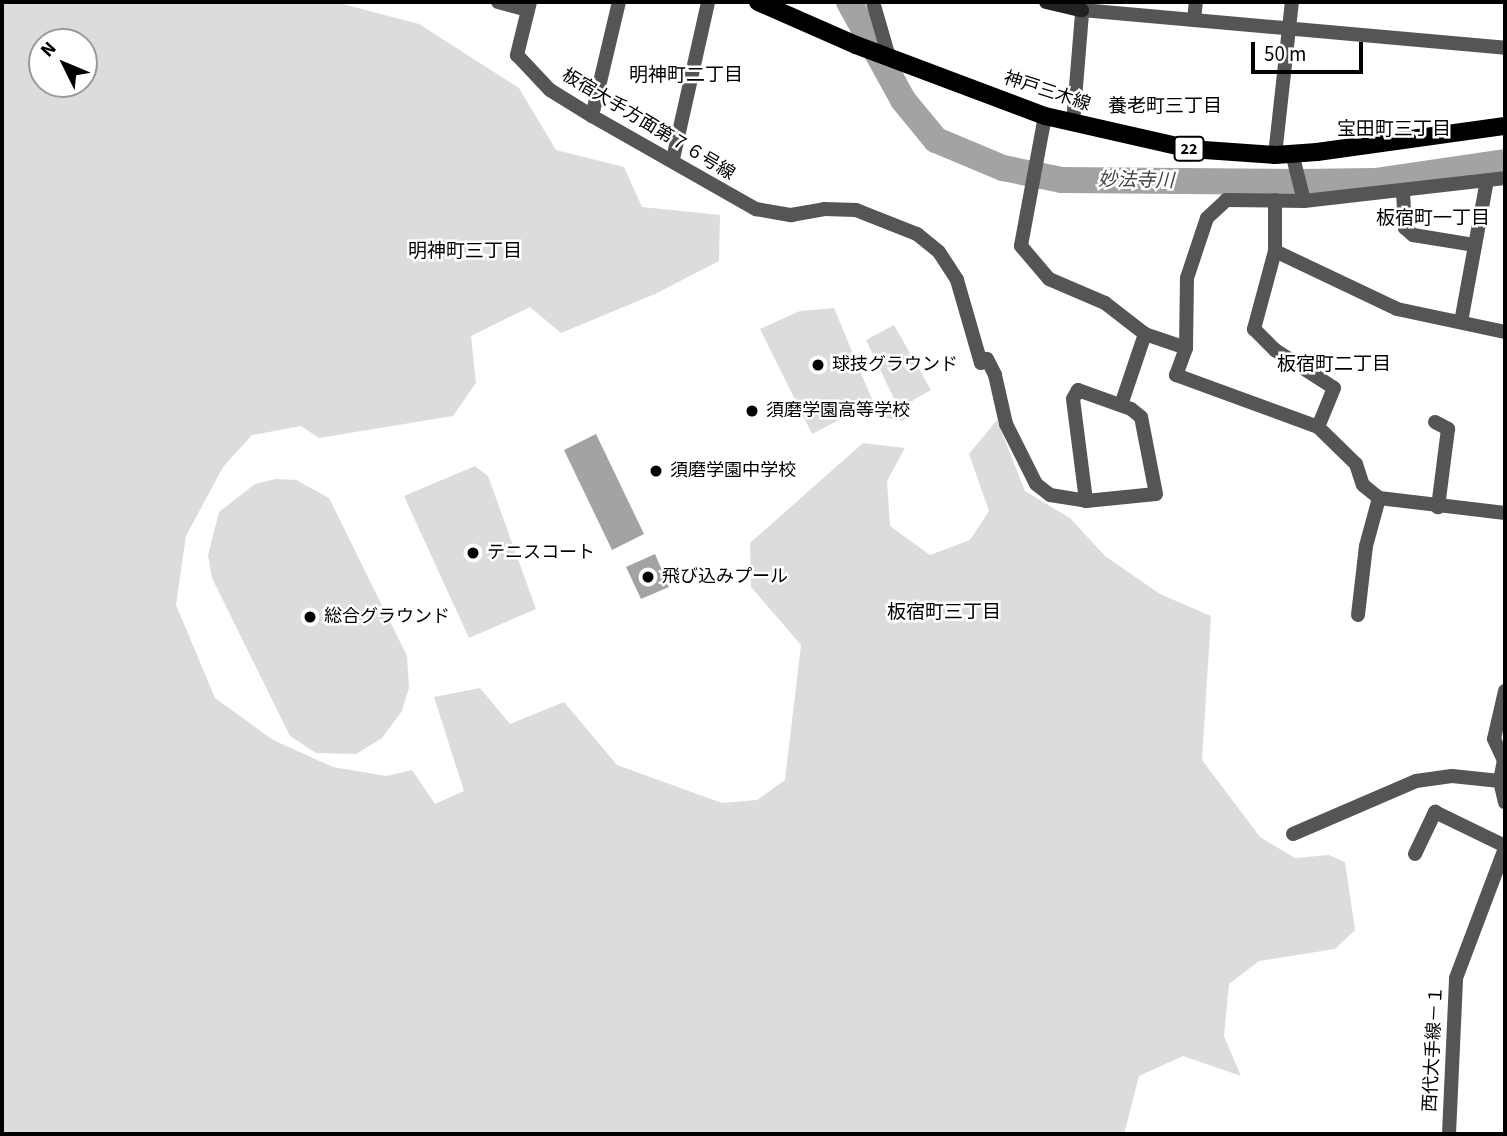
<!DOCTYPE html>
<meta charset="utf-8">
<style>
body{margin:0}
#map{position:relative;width:1507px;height:1136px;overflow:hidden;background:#fff;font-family:"Source Sans 3","Noto Sans JP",sans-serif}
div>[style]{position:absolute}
.green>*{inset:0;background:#dcdcdc}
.water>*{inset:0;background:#a3a3a3}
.river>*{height:26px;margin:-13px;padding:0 13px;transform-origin:13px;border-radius:13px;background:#a3a3a3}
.street>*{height:14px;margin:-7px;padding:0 7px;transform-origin:7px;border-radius:7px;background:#555}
.secondary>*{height:14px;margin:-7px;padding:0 7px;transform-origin:7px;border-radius:7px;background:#222}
.primary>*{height:18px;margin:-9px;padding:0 9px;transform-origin:9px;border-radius:9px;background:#000}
.dots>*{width:19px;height:19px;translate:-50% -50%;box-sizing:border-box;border:4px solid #fff;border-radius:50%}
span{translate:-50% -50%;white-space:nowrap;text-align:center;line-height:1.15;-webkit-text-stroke:5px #fff;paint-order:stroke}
.shield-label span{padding:2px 5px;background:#fff;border:2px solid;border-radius:5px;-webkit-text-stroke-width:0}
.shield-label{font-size:16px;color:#000;font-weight:700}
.street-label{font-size:18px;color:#000}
.poi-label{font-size:18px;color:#000}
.left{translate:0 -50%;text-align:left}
.neighbourhood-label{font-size:19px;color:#000}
.water-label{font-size:19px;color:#444;font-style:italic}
.frame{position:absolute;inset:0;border:4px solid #000;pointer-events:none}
.north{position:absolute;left:28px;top:28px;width:70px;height:70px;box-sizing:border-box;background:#fff;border:2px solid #999;border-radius:50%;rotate:313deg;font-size:19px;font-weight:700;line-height:28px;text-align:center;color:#000}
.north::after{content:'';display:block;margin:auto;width:24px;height:32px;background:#000;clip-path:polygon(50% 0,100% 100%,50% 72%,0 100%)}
.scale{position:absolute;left:1251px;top:42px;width:112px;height:32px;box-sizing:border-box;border:4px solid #000;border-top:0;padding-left:9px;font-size:21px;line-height:24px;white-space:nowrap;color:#000;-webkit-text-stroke:5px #fff;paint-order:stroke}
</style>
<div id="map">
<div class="green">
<i style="clip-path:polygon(evenodd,2px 2px,335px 2px,419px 24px,519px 88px,556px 150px,624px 167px,642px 207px,720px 215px,719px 261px,655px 294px,561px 333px,530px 307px,471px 336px,476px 383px,453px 416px,319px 438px,301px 426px,252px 435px,223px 467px,186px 536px,176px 605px,215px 698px,273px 740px,333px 767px,386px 776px,412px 770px,435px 804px,464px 791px,434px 697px,480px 688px,510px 724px,564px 702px,617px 765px,722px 803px,757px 800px,785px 780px,801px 645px,751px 587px,750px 543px,863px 443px,905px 448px,887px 481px,890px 526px,930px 555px,970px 540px,989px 511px,969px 454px,997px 420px,1025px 491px,1070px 518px,1105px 556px,1160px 594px,1211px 616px,1202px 760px,1260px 837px,1295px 858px,1329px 855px,1345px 862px,1355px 930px,1335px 949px,1259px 961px,1229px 984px,1224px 1036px,1241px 1076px,1183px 1056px,1139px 1076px,1124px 1134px,2px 1134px,2px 2px,84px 42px,84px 84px,42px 84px,42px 42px,84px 42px)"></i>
<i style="clip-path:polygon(834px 308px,873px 402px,812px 434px,760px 329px,800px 311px)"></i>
<i style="clip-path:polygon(894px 325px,931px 390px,913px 400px,904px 421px,885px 418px,894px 399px,866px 340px)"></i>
<i style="clip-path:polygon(475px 466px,488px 476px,536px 609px,469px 638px,404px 496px)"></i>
<i style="clip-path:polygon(276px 479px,296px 480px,329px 498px,407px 656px,409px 688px,402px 711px,382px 738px,356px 754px,316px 753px,290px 736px,212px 578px,208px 555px,219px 512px,255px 484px)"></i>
</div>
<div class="water">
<i style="clip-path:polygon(596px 434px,644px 534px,612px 550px,564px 450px)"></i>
<i style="clip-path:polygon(655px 554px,669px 587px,641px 599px,626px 567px)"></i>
</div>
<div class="river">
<i style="left:849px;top:2px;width:112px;rotate:61.1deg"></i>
<i style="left:903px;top:100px;width:52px;rotate:50.5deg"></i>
<i style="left:936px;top:140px;width:73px;rotate:22.7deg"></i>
<i style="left:1003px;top:168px;width:60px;rotate:11.5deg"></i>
<i style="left:1062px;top:180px;width:237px;rotate:0.5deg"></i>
<i style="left:1299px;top:182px;width:76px;rotate:-0.8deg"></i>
<i style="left:1375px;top:181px;width:131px;rotate:-8.3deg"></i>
</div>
<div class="street">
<i style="left:498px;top:2px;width:31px;rotate:15deg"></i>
<i style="left:530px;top:2px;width:55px;rotate:103.8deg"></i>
<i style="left:517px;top:55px;width:48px;rotate:46.7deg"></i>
<i style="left:550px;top:90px;width:49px;rotate:31.8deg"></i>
<i style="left:592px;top:116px;width:189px;rotate:29.6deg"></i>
<i style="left:756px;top:209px;width:36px;rotate:10deg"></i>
<i style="left:791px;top:215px;width:34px;rotate:-10deg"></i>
<i style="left:824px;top:209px;width:32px;rotate:2deg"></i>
<i style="left:856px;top:210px;width:66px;rotate:21.5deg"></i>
<i style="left:917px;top:234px;width:28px;rotate:39deg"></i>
<i style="left:939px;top:252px;width:33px;rotate:57deg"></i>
<i style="left:957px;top:280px;width:86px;rotate:73.9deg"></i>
<i style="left:981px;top:363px;width:7px;rotate:-34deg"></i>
<i style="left:987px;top:359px;width:18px;rotate:63deg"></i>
<i style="left:995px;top:375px;width:50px;rotate:77.3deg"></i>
<i style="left:1006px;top:424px;width:67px;rotate:63.4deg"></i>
<i style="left:1036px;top:484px;width:18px;rotate:38deg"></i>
<i style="left:1050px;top:495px;width:36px;rotate:9deg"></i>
<i style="left:1086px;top:501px;width:70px;rotate:-5.7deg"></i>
<i style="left:1156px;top:494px;width:78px;rotate:-101deg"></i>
<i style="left:1141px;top:417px;width:13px;rotate:-141deg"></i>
<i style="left:1131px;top:409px;width:56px;rotate:-160.3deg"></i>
<i style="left:1078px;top:390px;width:10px;rotate:119deg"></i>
<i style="left:1073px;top:399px;width:103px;rotate:82.7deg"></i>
<i style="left:873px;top:2px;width:57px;rotate:73.8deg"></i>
<i style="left:1082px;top:10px;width:425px;rotate:5.1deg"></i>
<i style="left:1194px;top:20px;width:18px;rotate:-84deg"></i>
<i style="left:592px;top:116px;width:117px;rotate:-76.7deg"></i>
<i style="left:1045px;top:116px;width:132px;rotate:100.5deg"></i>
<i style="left:1021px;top:246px;width:43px;rotate:49.7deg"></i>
<i style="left:1049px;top:279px;width:61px;rotate:23.2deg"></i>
<i style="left:1105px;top:303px;width:51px;rotate:37.8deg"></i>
<i style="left:1145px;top:334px;width:43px;rotate:18.9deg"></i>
<i style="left:1073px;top:123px;width:121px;rotate:-85.3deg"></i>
<i style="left:1292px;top:153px;width:49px;rotate:76deg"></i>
<i style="left:1275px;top:155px;width:154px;rotate:-83.7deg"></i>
<i style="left:673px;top:159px;width:161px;rotate:-77.4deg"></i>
<i style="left:1403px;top:192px;width:36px;rotate:87deg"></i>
<i style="left:1405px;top:228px;width:11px;rotate:41deg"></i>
<i style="left:1413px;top:235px;width:63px;rotate:9.2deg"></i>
<i style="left:1275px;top:200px;width:51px;rotate:90deg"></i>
<i style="left:1275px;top:251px;width:81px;rotate:105.1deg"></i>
<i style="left:1254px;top:329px;width:30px;rotate:45deg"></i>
<i style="left:1275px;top:350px;width:70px;rotate:32.8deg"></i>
<i style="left:1334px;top:388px;width:42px;rotate:112.3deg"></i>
<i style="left:1275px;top:251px;width:135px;rotate:25.4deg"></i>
<i style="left:1397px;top:309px;width:110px;rotate:12deg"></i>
<i style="left:1461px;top:322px;width:143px;rotate:-79.6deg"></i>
<i style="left:1186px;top:348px;width:70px;rotate:-89.2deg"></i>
<i style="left:1187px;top:278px;width:63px;rotate:-71.6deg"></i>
<i style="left:1207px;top:218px;width:26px;rotate:-43deg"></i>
<i style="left:1226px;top:200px;width:78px;rotate:0.7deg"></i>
<i style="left:1304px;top:201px;width:202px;rotate:-6.5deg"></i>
<i style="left:1186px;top:348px;width:29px;rotate:110deg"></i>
<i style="left:1176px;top:375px;width:151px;rotate:20.1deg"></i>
<i style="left:1318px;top:427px;width:53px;rotate:44.2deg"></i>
<i style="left:1356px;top:464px;width:22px;rotate:72deg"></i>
<i style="left:1363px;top:485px;width:21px;rotate:39deg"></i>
<i style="left:1379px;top:498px;width:127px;rotate:6.8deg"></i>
<i style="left:1122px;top:402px;width:72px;rotate:-71.3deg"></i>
<i style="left:1435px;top:422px;width:15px;rotate:28deg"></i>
<i style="left:1448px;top:429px;width:79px;rotate:97.3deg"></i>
<i style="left:1358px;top:615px;width:69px;rotate:-83.4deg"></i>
<i style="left:1366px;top:546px;width:50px;rotate:-74.8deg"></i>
<i style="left:1505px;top:691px;width:49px;rotate:102.9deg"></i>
<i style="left:1494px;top:739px;width:23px;rotate:65deg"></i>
<i style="left:1504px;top:760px;width:21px;rotate:101deg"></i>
<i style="left:1500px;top:781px;width:22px;rotate:77deg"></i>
<i style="left:1293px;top:834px;width:134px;rotate:-23.3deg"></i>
<i style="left:1416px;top:781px;width:36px;rotate:-8deg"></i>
<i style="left:1452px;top:776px;width:48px;rotate:5.9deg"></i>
<i style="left:1415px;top:854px;width:47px;rotate:-64.5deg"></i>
<i style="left:1435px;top:812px;width:78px;rotate:25.9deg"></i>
<i style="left:1449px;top:1134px;width:156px;rotate:-87.4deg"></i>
<i style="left:1456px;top:978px;width:139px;rotate:-69.3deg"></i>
</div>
<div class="secondary">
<i style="left:1046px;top:2px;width:37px;rotate:13deg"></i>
</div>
<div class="primary">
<i style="left:758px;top:2px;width:107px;rotate:23.7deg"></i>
<i style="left:856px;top:45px;width:202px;rotate:20.6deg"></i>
<i style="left:1045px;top:116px;width:149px;rotate:12.8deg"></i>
<i style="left:1190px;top:149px;width:85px;rotate:4deg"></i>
<i style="left:1275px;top:155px;width:42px;rotate:-4.1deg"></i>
<i style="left:1317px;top:152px;width:190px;rotate:-7.9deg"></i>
</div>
<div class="dots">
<i style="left:818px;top:365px;background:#000"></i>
<i style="left:752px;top:411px;background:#000"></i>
<i style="left:656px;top:471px;background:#000"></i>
<i style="left:473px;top:553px;background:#000"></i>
<i style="left:648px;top:577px;background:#000"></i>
<i style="left:310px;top:617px;background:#000"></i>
</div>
<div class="shield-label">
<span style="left:1189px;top:149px">22</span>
</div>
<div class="street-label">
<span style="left:1047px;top:92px;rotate:18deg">神戸三木線</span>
<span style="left:648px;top:125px;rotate:31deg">板宿大手方面第７６号線</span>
<span style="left:1434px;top:1049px;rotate:-87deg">西代大手線－１</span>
</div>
<div class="poi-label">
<span class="left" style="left:832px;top:365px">球技グラウンド</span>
<span class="left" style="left:766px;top:411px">須磨学園高等学校</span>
<span class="left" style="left:670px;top:471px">須磨学園中学校</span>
<span class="left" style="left:487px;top:553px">テニスコート</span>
<span class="left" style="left:662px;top:577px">飛び込みプール</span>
<span class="left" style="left:324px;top:617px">総合グラウンド</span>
</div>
<div class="neighbourhood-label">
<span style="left:686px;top:76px">明神町二丁目</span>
<span style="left:1165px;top:107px">養老町三丁目</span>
<span style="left:1394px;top:130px">宝田町三丁目</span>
<span style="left:1433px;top:219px">板宿町一丁目</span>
<span style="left:465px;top:252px">明神町三丁目</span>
<span style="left:1334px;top:365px">板宿町二丁目</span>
<span style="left:944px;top:613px">板宿町三丁目</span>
</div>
<div class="water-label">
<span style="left:1136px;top:181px;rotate:1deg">妙法寺川</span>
</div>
<div class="frame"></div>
<div class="north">N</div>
<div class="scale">50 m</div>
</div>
